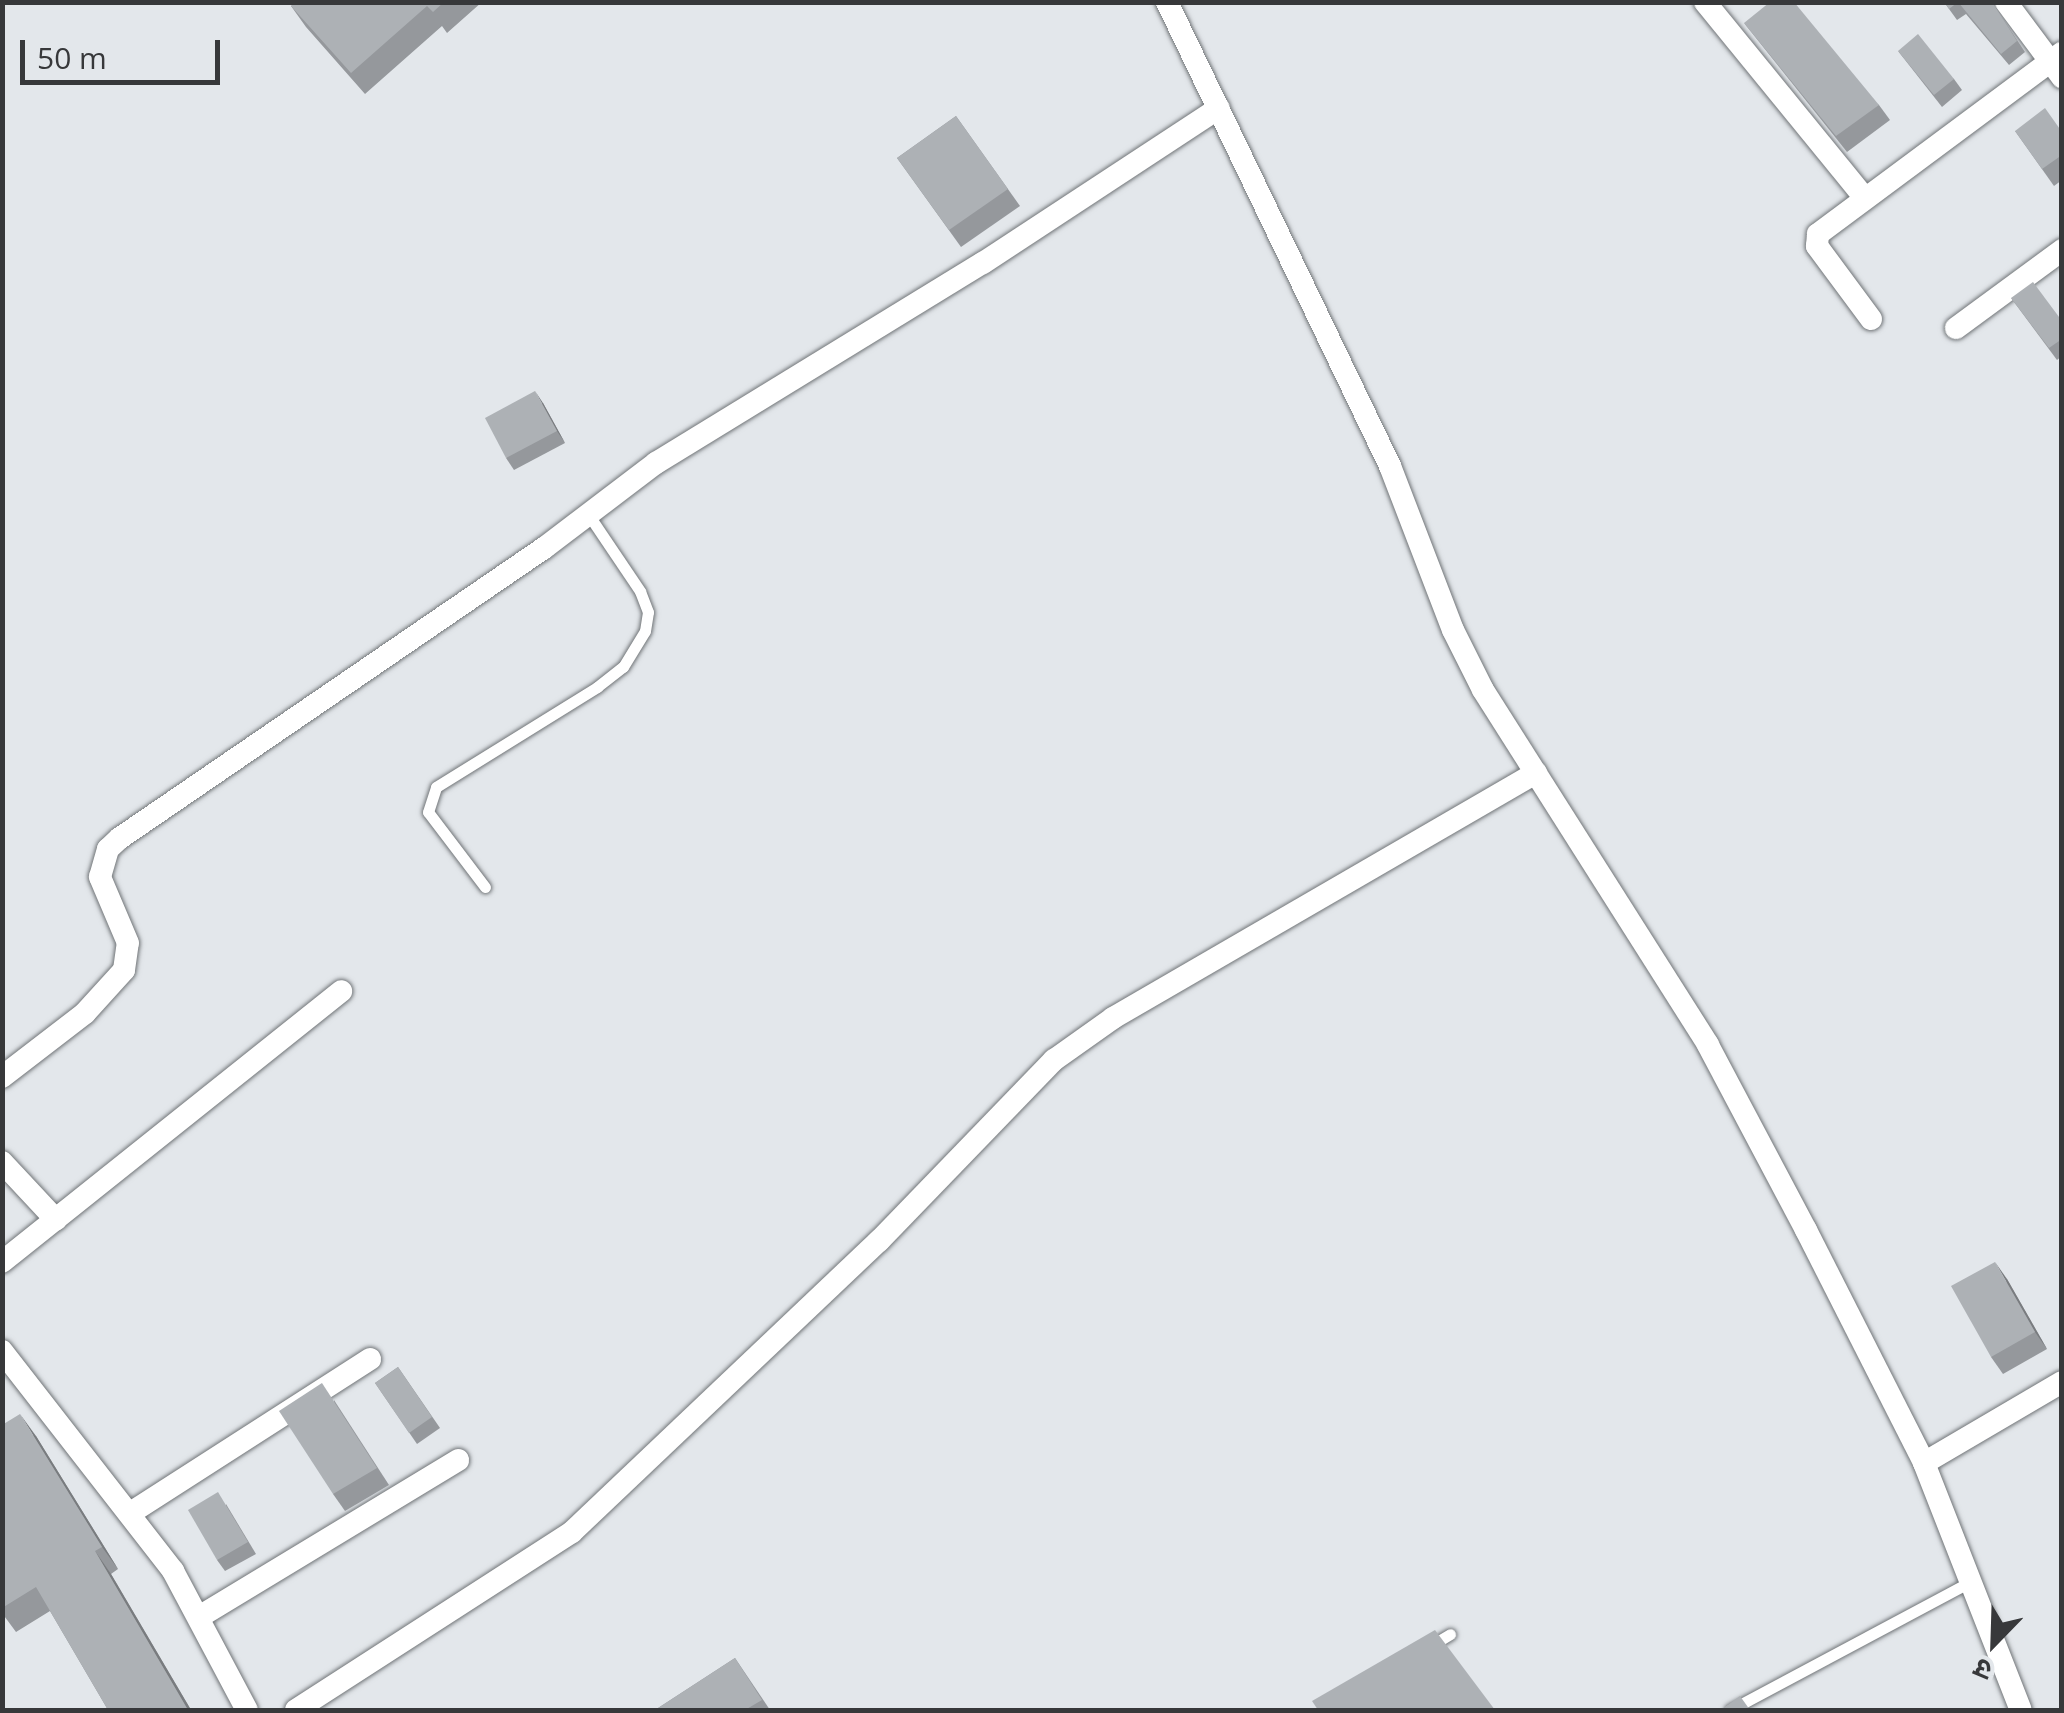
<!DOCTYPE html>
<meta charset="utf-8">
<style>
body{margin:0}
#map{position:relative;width:2064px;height:1713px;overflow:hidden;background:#e3e7eb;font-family:"Open Sans","Noto Sans Devanagari",sans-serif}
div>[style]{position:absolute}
.roads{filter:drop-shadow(0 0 2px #707477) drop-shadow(0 0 2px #707477)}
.service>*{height:11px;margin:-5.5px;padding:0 5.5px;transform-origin:5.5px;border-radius:5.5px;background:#fff}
.minor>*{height:22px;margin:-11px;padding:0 11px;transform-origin:11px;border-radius:11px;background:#fff}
.wall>*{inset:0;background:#95989c}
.shaded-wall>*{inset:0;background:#797c7f}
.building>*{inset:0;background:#adb1b5}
span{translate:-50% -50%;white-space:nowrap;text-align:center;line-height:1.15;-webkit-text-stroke:8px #e3e7eb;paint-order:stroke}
.frame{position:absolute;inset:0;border:5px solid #37383a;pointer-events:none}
.north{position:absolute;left:1944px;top:1593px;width:100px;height:100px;-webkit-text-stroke:8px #e3e7eb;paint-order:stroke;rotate:203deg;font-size:28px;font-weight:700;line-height:40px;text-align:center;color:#37383a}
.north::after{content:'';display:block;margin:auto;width:35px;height:45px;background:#37383a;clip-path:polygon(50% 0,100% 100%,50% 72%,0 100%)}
.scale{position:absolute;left:20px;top:40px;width:200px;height:45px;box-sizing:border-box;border:5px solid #37383a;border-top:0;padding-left:12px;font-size:30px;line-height:35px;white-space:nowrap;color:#37383a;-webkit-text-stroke:8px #e3e7eb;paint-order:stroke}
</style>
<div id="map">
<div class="roads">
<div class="service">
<i style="left:485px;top:887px;width:94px;rotate:-127.2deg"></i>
<i style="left:428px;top:812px;width:26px;rotate:-72deg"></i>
<i style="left:436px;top:787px;width:190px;rotate:-31.8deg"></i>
<i style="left:597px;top:687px;width:33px;rotate:-38deg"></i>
<i style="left:623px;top:667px;width:42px;rotate:-58.6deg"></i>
<i style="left:645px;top:631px;width:19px;rotate:-81deg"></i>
<i style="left:648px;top:612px;width:22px;rotate:-111deg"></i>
<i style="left:640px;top:591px;width:93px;rotate:-124deg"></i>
<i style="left:1432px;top:1645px;width:21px;rotate:-31deg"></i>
<i style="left:1730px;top:1710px;width:272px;rotate:-28.1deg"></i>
</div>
<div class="minor">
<i style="left:1167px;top:2px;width:515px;rotate:64.33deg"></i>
<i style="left:1390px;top:466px;width:176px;rotate:69deg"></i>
<i style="left:1453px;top:630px;width:67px;rotate:63.4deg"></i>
<i style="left:1483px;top:690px;width:420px;rotate:57.6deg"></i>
<i style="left:1708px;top:1045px;width:209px;rotate:62.1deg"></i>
<i style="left:1806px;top:1230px;width:261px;rotate:63.1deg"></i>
<i style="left:1924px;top:1463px;width:265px;rotate:68.6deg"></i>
<i style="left:1705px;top:2px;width:253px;rotate:50.8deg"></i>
<i style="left:2006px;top:2px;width:94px;rotate:53.3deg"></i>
<i style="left:1871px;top:319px;width:91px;rotate:-126.5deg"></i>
<i style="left:1817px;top:246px;width:12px;rotate:-85deg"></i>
<i style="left:1818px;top:234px;width:304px;rotate:-36.6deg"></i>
<i style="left:1956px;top:328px;width:132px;rotate:-36.3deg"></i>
<i style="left:2px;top:1077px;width:105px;rotate:-37.6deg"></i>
<i style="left:85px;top:1013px;width:58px;rotate:-47.8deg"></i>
<i style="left:124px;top:970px;width:27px;rotate:-82deg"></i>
<i style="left:128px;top:943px;width:72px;rotate:-113deg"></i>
<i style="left:100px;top:877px;width:29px;rotate:-74deg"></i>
<i style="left:108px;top:849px;width:16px;rotate:-43deg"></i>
<i style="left:120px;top:838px;width:514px;rotate:-34.37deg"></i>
<i style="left:544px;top:548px;width:141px;rotate:-37.2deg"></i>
<i style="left:656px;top:463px;width:383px;rotate:-31.5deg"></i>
<i style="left:983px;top:263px;width:282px;rotate:-33.3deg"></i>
<i style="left:2px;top:1162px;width:79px;rotate:47deg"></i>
<i style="left:2px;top:1262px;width:434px;rotate:-38.6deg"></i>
<i style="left:2px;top:1351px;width:279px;rotate:52.1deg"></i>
<i style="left:173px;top:1571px;width:157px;rotate:62deg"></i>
<i style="left:1924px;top:1463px;width:160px;rotate:-30.4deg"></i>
<i style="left:132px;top:1512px;width:283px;rotate:-32.7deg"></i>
<i style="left:199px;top:1617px;width:303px;rotate:-31.2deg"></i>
<i style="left:296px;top:1710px;width:328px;rotate:-32.8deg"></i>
<i style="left:572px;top:1532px;width:423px;rotate:-43.5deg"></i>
<i style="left:879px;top:1241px;width:252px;rotate:-46deg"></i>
<i style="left:1054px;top:1060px;width:72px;rotate:-35.4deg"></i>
<i style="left:1113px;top:1018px;width:489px;rotate:-30.1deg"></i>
</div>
</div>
<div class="wall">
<i style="clip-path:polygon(296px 2px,482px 2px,447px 33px,442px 26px,365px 94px,306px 27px,291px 6px)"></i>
<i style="clip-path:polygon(1944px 2px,1992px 2px,2025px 52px,2009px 65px,1966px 14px,1957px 20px)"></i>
<i style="clip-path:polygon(1744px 23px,1879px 105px,1890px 120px,1847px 152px)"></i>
<i style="clip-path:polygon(1898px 51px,1954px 79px,1962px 90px,1942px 107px)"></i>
<i style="clip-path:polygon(956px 116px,1020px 206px,961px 247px,897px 158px)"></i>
<i style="clip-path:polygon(2015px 131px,2062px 132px,2062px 180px,2054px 186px)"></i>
<i style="clip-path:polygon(2011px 298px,2062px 321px,2062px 356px,2057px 360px)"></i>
<i style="clip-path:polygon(543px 403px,565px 443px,514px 470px,506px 458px)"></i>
<i style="clip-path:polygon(2007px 1279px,2047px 1349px,2003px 1374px,1991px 1357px)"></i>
<i style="clip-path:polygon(398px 1367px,440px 1428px,417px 1444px,375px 1383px)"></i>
<i style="clip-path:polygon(334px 1400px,389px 1485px,345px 1511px,333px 1494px)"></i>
<i style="clip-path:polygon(2px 1425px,36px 1436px,118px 1569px,111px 1574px,191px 1710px,108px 1710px,50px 1611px,16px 1632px,2px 1613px)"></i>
<i style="clip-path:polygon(226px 1504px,256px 1554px,225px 1571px,217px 1560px)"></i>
<i style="clip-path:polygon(735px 1658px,770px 1710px,655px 1710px)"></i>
</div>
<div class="shaded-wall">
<i style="clip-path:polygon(535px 391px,543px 403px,565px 443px,557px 431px)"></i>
<i style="clip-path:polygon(1995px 1262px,2007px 1279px,2047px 1349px,2035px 1332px)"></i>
<i style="clip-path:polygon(20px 1414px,36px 1436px,118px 1569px,102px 1547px)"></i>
<i style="clip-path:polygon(95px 1551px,111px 1574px,191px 1710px,188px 1710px)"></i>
</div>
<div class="building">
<i style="clip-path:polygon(296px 2px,444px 2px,433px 12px,427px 6px,351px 73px,291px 6px)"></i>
<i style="clip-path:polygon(1770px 2px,1794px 2px,1879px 105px,1836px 136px,1744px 23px)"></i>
<i style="clip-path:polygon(1944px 2px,1958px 2px,1949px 9px)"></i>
<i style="clip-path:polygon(1958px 2px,1992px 2px,2017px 41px,2001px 54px)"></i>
<i style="clip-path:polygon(1918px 34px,1954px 79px,1934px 95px,1898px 51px)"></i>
<i style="clip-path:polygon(2045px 108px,2062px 132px,2062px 155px,2042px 169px,2015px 131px)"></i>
<i style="clip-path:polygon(956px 116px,1008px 189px,949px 230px,897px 158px)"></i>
<i style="clip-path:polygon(2033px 282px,2062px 321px,2062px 339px,2049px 348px,2011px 298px)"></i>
<i style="clip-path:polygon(535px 391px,557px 431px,506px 458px,485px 418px)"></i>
<i style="clip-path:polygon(1995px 1262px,2035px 1332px,1991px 1357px,1951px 1286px)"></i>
<i style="clip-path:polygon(398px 1367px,432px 1417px,409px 1433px,375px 1383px)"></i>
<i style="clip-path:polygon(322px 1383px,377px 1468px,333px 1494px,279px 1411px)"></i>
<i style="clip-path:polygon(20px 1414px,102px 1547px,95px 1551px,188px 1710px,108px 1710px,36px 1587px,2px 1608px,2px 1425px)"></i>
<i style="clip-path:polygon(218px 1492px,248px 1542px,217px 1560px,188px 1510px)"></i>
<i style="clip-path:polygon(1435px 1630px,1495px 1710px,1318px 1710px,1312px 1701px)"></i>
<i style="clip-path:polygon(735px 1658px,762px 1700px,745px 1710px,655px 1710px)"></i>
<i style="clip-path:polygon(1740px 1696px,1750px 1710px,1721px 1710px)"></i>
</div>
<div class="frame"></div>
<div class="north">उ</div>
<div class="scale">50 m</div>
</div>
